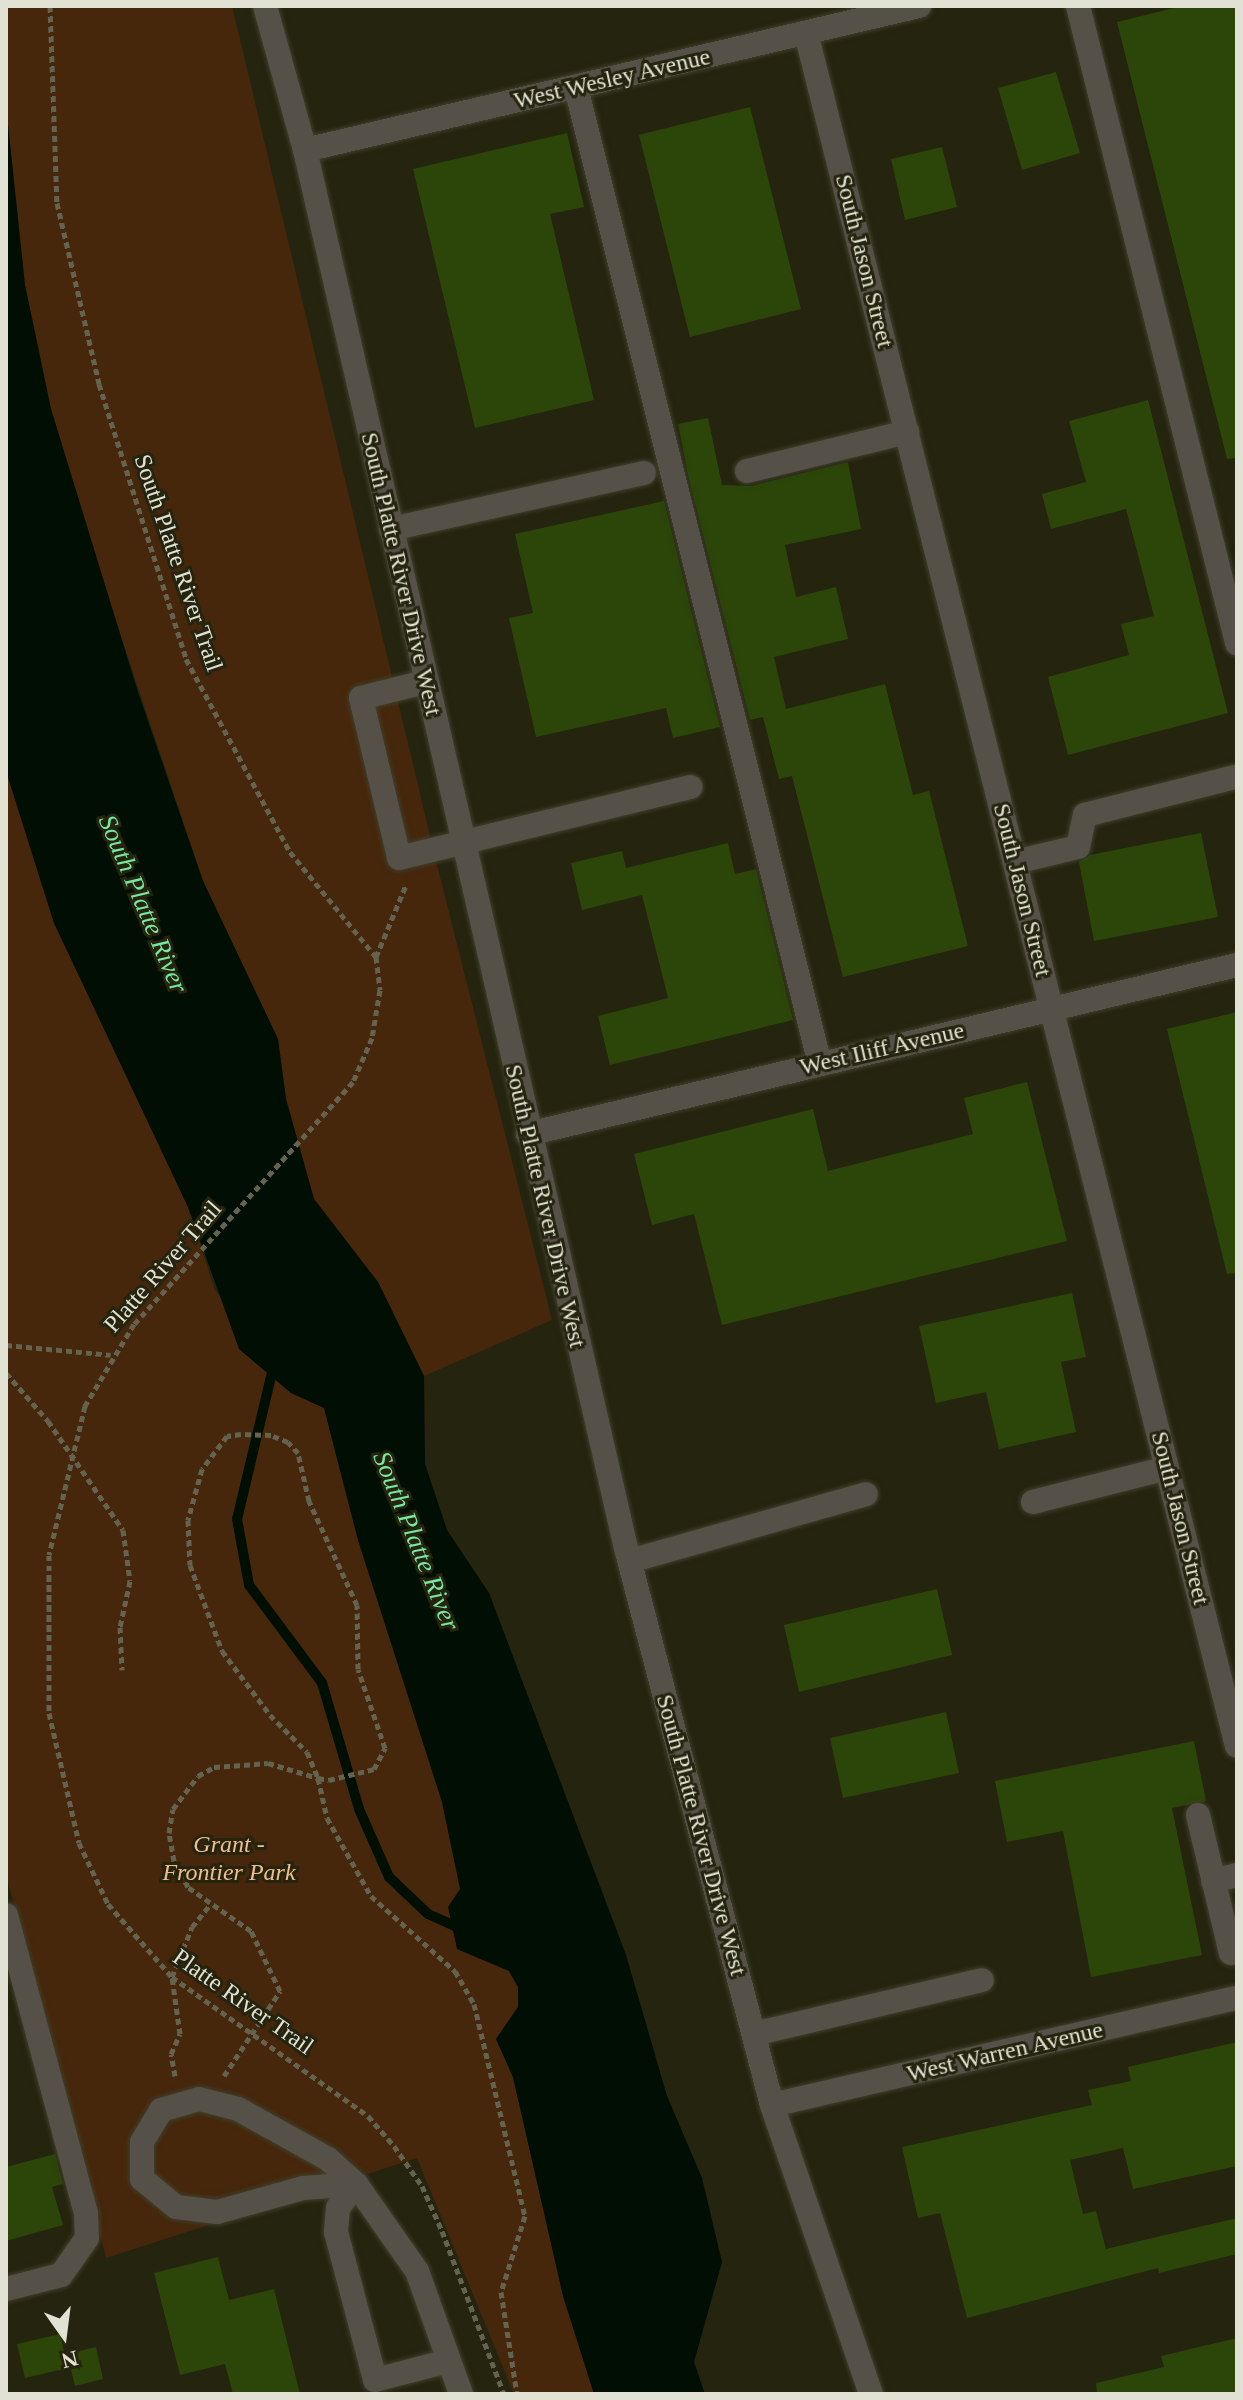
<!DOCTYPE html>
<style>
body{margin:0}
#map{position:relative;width:1243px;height:2400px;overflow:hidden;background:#25240f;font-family:"Times New Roman",serif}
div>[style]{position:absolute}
.green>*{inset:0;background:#46270b}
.water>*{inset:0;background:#000e03}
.stream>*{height:10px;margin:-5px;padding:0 5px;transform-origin:5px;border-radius:5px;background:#000e03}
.building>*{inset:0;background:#2b4608}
.path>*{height:5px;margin-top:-2.5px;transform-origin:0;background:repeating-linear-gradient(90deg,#636350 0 6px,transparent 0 10px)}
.roads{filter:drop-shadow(0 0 2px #3f3f2b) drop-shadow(0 0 2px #3f3f2b)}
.minor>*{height:24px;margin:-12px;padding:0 12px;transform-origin:12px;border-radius:12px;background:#555148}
span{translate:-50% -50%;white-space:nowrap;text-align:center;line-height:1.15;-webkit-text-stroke:6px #25240f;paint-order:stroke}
.street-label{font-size:24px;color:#e1e2d4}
.park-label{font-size:24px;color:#f3bc8f;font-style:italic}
.water-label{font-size:26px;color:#77e8a2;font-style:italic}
.frame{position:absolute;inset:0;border:8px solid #e1e2d4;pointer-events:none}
.north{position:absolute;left:24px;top:2296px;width:80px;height:80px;-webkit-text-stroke:6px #25240f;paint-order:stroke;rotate:166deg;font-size:22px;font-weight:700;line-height:32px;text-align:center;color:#e1e2d4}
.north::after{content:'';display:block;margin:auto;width:28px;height:36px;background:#e1e2d4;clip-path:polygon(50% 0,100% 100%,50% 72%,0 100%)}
</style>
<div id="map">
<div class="green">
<i style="clip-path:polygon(6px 6px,232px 6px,437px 865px,552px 1320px,424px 1376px,378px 1282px,314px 1199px,286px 1099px,278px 1039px,203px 881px,97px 565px,51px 409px,25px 285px,6px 106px)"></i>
<i style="clip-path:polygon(6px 771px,54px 923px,188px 1207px,215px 1290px,291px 1393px,324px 1408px,358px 1540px,442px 1802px,461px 1889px,457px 1949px,509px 1971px,518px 1987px,518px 2007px,496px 2039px,513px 2077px,563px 2296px,594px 2394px,514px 2394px,417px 2158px,106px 2258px,6px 1875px)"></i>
</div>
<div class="water">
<i style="clip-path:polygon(6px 106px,25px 285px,51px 409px,137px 689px,203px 881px,278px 1039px,286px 1099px,314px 1199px,378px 1282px,424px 1376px,425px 1464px,447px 1530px,489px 1593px,626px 1955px,667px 2096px,702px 2178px,722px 2262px,694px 2362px,705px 2394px,594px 2394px,563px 2296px,513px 2077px,496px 2039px,518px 2007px,518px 1987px,509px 1971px,457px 1949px,448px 1907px,460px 1889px,442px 1802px,358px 1540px,324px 1408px,291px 1393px,239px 1349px,188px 1207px,54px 923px,6px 771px)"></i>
</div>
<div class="stream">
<i style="left:274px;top:1364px;width:159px;rotate:103.4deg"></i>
<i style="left:237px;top:1519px;width:67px;rotate:79.7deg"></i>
<i style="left:249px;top:1585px;width:122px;rotate:53.3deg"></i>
<i style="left:322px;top:1683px;width:131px;rotate:73.6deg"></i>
<i style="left:359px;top:1809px;width:74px;rotate:66.2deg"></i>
<i style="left:389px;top:1877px;width:54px;rotate:43.5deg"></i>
<i style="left:428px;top:1914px;width:39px;rotate:24deg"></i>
</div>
<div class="building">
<i style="clip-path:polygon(1182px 6px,1237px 6px,1237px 458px,1227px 459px,1117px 22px)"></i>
<i style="clip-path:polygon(1056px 72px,1080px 153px,1022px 170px,998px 88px)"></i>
<i style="clip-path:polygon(750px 107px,801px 309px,690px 337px,639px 135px)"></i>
<i style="clip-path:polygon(567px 133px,584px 207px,550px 214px,594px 400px,475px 428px,413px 169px)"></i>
<i style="clip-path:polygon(942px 147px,957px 207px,905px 220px,891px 159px)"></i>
<i style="clip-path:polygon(1148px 400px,1228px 713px,1068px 755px,1048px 677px,1129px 655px,1121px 624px,1154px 616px,1126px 509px,1051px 529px,1042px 494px,1086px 482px,1069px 421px)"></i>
<i style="clip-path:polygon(708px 418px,722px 485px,751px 486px,848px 462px,861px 529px,785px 545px,796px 597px,836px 587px,848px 639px,774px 657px,786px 709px,885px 684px,913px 795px,929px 791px,968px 946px,843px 977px,792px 776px,779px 779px,763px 717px,750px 720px,688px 475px,678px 424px)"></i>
<i style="clip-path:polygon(664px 501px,720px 727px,673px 738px,666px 708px,536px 737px,509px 618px,533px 613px,515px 534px)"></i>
<i style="clip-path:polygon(1201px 833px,1218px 917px,1094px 941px,1079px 862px,1090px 855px)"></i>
<i style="clip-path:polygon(728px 843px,735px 874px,756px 869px,793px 1020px,610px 1065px,598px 1016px,668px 998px,642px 895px,582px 910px,571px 863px,622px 851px,626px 868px)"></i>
<i style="clip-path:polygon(1237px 1012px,1237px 1273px,1227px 1274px,1167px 1029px)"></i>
<i style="clip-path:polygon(1027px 1082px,1067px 1241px,722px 1325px,694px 1214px,652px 1225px,634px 1154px,813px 1109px,828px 1171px,973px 1134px,964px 1098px)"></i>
<i style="clip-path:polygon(1072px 1293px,1086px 1357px,1061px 1362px,1076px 1432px,999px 1449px,986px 1392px,936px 1403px,919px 1326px)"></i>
<i style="clip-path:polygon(937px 1589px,952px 1655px,799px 1692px,784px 1625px)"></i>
<i style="clip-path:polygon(946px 1712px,959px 1773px,843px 1798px,830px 1738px)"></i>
<i style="clip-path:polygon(1194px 1741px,1206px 1801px,1172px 1808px,1202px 1955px,1091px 1977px,1063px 1831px,1007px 1842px,995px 1781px)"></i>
<i style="clip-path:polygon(1237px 2042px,1237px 2166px,1133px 2189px,1123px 2148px,1070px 2160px,1083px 2214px,1096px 2211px,1106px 2249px,1237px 2218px,1237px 2254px,1159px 2273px,1158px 2268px,967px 2318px,940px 2213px,918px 2218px,902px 2147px,1092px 2105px,1088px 2090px,1131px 2081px,1128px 2067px)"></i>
<i style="clip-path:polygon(55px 2154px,63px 2184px,52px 2187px,63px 2225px,6px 2241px,6px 2167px)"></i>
<i style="clip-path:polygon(218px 2257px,229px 2300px,274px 2289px,300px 2394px,233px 2394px,225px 2364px,180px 2375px,154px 2273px)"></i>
<i style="clip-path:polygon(60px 2334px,68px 2368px,25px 2378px,17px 2344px)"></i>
<i style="clip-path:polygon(1237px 2338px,1237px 2394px,1097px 2394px,1096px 2383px,1164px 2367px,1161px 2356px)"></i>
<i style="clip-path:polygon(96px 2347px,103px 2379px,75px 2386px,67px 2354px)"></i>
</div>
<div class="path">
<i style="left:50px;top:6px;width:197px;rotate:88deg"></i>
<i style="left:57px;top:203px;width:186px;rotate:76.9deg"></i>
<i style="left:99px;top:384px;width:288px;rotate:72.4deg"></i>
<i style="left:186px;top:659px;width:219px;rotate:61.7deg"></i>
<i style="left:290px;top:852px;width:136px;rotate:50.7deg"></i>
<i style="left:376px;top:957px;width:33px;rotate:83deg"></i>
<i style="left:380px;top:990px;width:49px;rotate:99.5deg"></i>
<i style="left:372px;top:1038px;width:48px;rotate:113.4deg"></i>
<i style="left:353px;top:1082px;width:326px;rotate:132.1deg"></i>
<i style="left:134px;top:1324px;width:96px;rotate:120.9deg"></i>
<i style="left:85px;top:1406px;width:153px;rotate:103.6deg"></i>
<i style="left:49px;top:1555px;width:158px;rotate:90deg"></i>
<i style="left:49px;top:1713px;width:133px;rotate:77deg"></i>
<i style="left:79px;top:1843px;width:68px;rotate:64.6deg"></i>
<i style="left:108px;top:1904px;width:97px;rotate:48.8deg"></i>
<i style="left:172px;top:1977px;width:240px;rotate:35.3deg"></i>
<i style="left:368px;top:2116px;width:40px;rotate:49deg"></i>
<i style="left:394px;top:2146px;width:49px;rotate:55deg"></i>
<i style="left:422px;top:2186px;width:49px;rotate:66deg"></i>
<i style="left:442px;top:2231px;width:174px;rotate:69.2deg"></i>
<i style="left:376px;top:957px;width:78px;rotate:-67.4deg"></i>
<i style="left:6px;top:1345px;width:105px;rotate:5.4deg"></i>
<i style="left:6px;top:1373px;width:64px;rotate:48.8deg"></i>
<i style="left:48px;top:1421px;width:132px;rotate:55.5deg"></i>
<i style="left:123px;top:1530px;width:51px;rotate:82.2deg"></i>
<i style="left:130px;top:1581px;width:47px;rotate:102.3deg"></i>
<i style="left:120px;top:1627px;width:43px;rotate:87.3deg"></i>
<i style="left:175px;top:2076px;width:22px;rotate:-100deg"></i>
<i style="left:171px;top:2054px;width:22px;rotate:-66deg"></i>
<i style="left:180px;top:2034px;width:58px;rotate:-98deg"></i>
<i style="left:172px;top:1977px;width:54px;rotate:-68.2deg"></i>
<i style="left:192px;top:1927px;width:27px;rotate:-51deg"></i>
<i style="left:224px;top:2076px;width:102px;rotate:-56.6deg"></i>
<i style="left:280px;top:1991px;width:67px;rotate:-115.8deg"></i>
<i style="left:251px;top:1931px;width:77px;rotate:-145.1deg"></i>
<i style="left:188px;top:1887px;width:30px;rotate:-118deg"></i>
<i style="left:174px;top:1861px;width:28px;rotate:-100deg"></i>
<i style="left:169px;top:1833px;width:24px;rotate:-81deg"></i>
<i style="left:173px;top:1809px;width:41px;rotate:-52.9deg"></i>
<i style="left:198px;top:1776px;width:18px;rotate:-29deg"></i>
<i style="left:214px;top:1767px;width:54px;rotate:-4.2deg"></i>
<i style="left:268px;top:1763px;width:52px;rotate:16.7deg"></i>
<i style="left:318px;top:1778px;width:11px;rotate:10deg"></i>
<i style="left:329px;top:1780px;width:46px;rotate:-13.7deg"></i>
<i style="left:374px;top:1769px;width:24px;rotate:-62deg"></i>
<i style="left:385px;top:1748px;width:83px;rotate:-108.9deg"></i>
<i style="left:358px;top:1669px;width:64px;rotate:-90.9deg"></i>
<i style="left:357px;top:1605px;width:115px;rotate:-114.8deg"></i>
<i style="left:309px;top:1501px;width:49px;rotate:-102.9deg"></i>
<i style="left:298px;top:1453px;width:15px;rotate:-132deg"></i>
<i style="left:288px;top:1442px;width:18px;rotate:-158deg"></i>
<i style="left:271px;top:1435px;width:30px;rotate:-178deg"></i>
<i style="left:241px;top:1434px;width:14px;rotate:172deg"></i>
<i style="left:227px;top:1436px;width:41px;rotate:127.1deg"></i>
<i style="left:202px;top:1469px;width:53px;rotate:105.4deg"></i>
<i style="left:188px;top:1520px;width:45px;rotate:87.5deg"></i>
<i style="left:190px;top:1565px;width:92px;rotate:69.6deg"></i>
<i style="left:222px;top:1651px;width:80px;rotate:53.1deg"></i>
<i style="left:270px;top:1715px;width:52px;rotate:45deg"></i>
<i style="left:307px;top:1752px;width:28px;rotate:67deg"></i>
<i style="left:318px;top:1778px;width:41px;rotate:77.3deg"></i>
<i style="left:327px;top:1818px;width:90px;rotate:60.6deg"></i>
<i style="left:371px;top:1896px;width:113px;rotate:41.8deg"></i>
<i style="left:455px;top:1971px;width:38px;rotate:60deg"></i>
<i style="left:474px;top:2004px;width:218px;rotate:76.5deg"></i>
<i style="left:525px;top:2216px;width:80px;rotate:107.5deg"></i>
<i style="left:501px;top:2292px;width:103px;rotate:81.1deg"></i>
</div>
<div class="roads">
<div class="minor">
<i style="left:265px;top:6px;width:149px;rotate:74.5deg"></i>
<i style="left:305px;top:150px;width:1439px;rotate:77.07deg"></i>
<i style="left:627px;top:1552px;width:572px;rotate:75.31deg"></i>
<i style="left:772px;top:2105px;width:305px;rotate:71.1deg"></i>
<i style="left:1078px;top:6px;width:657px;rotate:75.98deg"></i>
<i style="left:806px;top:33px;width:1766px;rotate:75.88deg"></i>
<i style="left:576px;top:87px;width:1007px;rotate:75.98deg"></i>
<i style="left:305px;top:150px;width:631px;rotate:-13.2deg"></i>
<i style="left:747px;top:471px;width:165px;rotate:-13.7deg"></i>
<i style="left:391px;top:529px;width:259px;rotate:-12.5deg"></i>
<i style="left:425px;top:682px;width:66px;rotate:166deg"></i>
<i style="left:361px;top:698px;width:164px;rotate:76.6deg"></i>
<i style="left:399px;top:858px;width:300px;rotate:-13.7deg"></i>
<i style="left:1015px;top:862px;width:65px;rotate:-13.4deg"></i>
<i style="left:1078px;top:847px;width:33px;rotate:-78deg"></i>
<i style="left:1085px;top:815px;width:155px;rotate:-14.2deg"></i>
<i style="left:528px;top:1134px;width:729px;rotate:-13.41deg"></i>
<i style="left:1033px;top:1502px;width:138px;rotate:-14.2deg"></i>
<i style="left:630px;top:1561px;width:245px;rotate:-15.8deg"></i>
<i style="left:1198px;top:1815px;width:142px;rotate:76.6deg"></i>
<i style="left:1213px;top:1881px;width:25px;rotate:-14deg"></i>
<i style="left:6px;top:1915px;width:309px;rotate:75deg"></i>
<i style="left:86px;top:2213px;width:25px;rotate:88deg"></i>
<i style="left:87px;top:2238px;width:45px;rotate:125.1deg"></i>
<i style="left:61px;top:2275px;width:57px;rotate:165.7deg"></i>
<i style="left:754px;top:2034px;width:234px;rotate:-13.3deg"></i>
<i style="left:772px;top:2105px;width:477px;rotate:-13deg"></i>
<i style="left:356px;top:2184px;width:53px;rotate:175.7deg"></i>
<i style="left:303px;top:2188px;width:89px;rotate:164.4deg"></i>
<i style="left:217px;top:2212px;width:41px;rotate:-173deg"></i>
<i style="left:176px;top:2207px;width:44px;rotate:-140.5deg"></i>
<i style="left:142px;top:2179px;width:37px;rotate:-90deg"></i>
<i style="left:142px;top:2142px;width:37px;rotate:-59deg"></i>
<i style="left:161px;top:2110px;width:40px;rotate:-16deg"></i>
<i style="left:199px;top:2099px;width:40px;rotate:14.4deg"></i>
<i style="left:238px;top:2109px;width:103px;rotate:29.1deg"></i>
<i style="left:328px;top:2159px;width:38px;rotate:42deg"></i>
<i style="left:356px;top:2184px;width:106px;rotate:55deg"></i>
<i style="left:417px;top:2271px;width:131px;rotate:70.3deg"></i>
<i style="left:356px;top:2184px;width:30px;rotate:127deg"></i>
<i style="left:338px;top:2208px;width:24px;rotate:95deg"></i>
<i style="left:336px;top:2232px;width:153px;rotate:75.2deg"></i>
<i style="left:375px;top:2380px;width:75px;rotate:-14.6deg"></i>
</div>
</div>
<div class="street-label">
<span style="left:612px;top:79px;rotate:-13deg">West Wesley Avenue</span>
<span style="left:864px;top:261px;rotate:76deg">South Jason Street</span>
<span style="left:178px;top:563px;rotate:71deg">South Platte River Trail</span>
<span style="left:401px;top:574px;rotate:77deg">South Platte River Drive West</span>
<span style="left:1022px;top:890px;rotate:76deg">South Jason Street</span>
<span style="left:882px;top:1049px;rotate:-13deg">West Iliff Avenue</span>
<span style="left:545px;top:1206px;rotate:77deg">South Platte River Drive West</span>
<span style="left:163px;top:1267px;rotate:-49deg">Platte River Trail</span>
<span style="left:1180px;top:1518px;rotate:76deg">South Jason Street</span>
<span style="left:701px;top:1835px;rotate:75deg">South Platte River Drive West</span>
<span style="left:243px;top:2002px;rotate:35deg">Platte River Trail</span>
<span style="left:1005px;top:2052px;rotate:-13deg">West Warren Avenue</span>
</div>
<div class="park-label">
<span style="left:229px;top:1859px">Grant -<br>Frontier Park</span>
</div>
<div class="water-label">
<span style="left:143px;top:904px;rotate:67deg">South Platte River</span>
<span style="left:416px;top:1541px;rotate:68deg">South Platte River</span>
</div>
<div class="frame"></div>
<div class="north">N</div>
</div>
